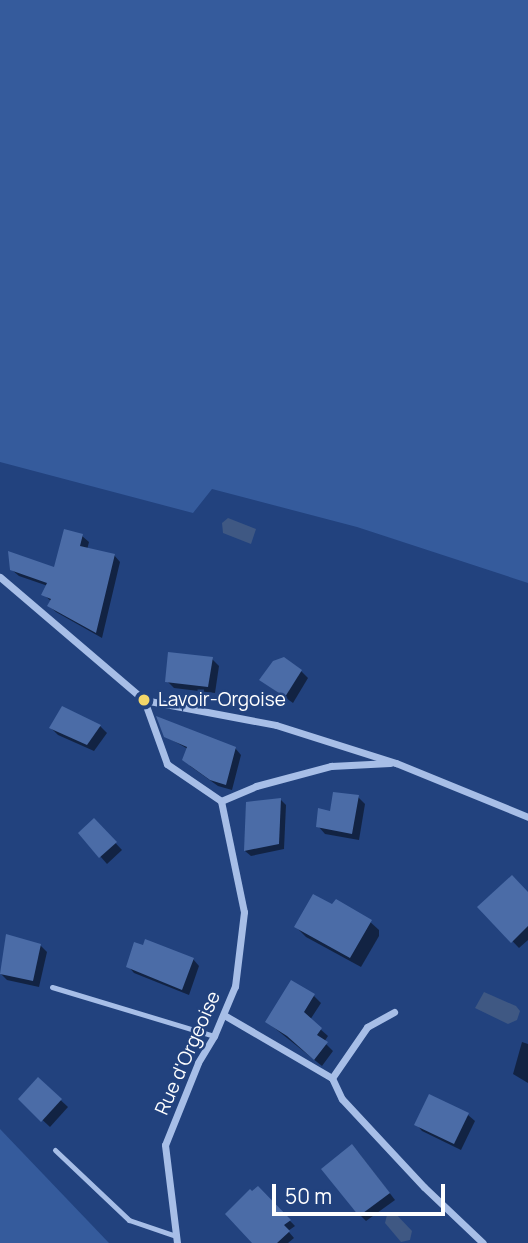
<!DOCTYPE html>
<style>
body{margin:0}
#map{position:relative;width:528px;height:1243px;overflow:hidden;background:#22427e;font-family:Manrope,sans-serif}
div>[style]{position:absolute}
.green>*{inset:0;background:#355b9c}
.water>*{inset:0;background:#3f5883}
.shadow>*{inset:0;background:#0007}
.building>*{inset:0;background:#4b6ca7}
.lane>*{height:5px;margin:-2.5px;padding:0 2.5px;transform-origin:2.5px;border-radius:2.5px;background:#a7bee7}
.street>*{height:7px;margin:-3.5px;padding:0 3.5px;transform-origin:3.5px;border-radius:3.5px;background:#a7bee7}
.dots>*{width:19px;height:19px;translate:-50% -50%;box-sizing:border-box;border:4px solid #22427e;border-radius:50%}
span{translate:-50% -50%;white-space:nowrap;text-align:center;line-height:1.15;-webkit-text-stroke:5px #22427e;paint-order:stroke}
.poi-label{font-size:19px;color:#fff}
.left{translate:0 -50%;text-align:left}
.street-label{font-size:19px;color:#fff}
.scale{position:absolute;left:272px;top:1184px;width:173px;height:32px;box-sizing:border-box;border:4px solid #fff;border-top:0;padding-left:9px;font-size:21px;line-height:24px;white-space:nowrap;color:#fff;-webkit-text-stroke:5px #22427e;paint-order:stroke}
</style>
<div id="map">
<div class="green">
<i style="clip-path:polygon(0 0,528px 0,528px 583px,357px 527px,212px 489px,193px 513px,0 462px)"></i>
<i style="clip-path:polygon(0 1129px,109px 1243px,0 1243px)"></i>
</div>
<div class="water">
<i style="clip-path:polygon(228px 518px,256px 529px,251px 544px,223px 533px,222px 523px)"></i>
<i style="clip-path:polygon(484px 992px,516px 1006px,520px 1011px,517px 1020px,508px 1024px,475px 1008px)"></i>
<i style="clip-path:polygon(394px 1212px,412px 1231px,410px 1240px,401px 1242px,385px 1223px,387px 1215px)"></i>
</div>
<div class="shadow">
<i style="clip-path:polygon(82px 536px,89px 542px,87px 550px,114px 555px,120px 562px,102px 638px,56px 612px,49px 606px,52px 602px,43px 594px,48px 586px,19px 576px,12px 570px,55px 569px)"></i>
<i style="clip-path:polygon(212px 659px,219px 666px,215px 693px,174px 688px,167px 681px)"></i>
<i style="clip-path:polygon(301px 671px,308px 678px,293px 703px,261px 680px)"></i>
<i style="clip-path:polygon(100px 726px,107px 733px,94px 751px,58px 735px,51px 728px)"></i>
<i style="clip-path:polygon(165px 736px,235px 748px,241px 755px,232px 790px,218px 786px,190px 766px,188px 749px)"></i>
<i style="clip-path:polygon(358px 797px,365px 804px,359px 840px,325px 834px,318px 826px,332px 813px)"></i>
<i style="clip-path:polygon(281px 800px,286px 805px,284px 849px,251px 856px,245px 851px,248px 803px)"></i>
<i style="clip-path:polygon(94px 820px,122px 850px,107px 864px,80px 833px)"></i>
<i style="clip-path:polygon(528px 894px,528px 940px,519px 948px,480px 907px)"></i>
<i style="clip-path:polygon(368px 920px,379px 930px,379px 936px,361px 967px,306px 937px,296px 927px)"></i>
<i style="clip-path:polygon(40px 945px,47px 952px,39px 987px,7px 980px,0 973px)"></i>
<i style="clip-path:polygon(193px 959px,199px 966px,189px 995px,134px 973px,128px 966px)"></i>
<i style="clip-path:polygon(314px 996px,321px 1003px,310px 1020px,328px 1036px,324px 1042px,333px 1051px,322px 1066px,267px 1022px)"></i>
<i style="clip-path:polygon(522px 1042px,528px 1044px,528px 1083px,513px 1074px)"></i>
<i style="clip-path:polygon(38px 1079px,68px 1107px,50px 1127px,20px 1099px)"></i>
<i style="clip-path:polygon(468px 1115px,475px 1121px,461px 1150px,422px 1131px,416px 1124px)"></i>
<i style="clip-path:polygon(358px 1152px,395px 1200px,366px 1221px,360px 1215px)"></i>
<i style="clip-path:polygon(258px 1188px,295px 1226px,288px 1231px,294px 1238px,288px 1243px,254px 1243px,253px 1193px)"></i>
</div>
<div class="building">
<i style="clip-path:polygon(64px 529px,83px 534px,80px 546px,115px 554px,96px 633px,47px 606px,51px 599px,41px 595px,47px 583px,10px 570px,8px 551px,54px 567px)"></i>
<i style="clip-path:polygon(168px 652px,213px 657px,208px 687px,165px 682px)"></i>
<i style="clip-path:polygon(284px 657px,302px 670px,285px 697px,259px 680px,273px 661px)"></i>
<i style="clip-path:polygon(62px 706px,101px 725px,87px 745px,49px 728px)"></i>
<i style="clip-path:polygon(156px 716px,236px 747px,226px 785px,210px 780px,182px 760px,187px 747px,164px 737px)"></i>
<i style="clip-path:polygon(333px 792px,359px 795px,352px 834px,316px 827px,318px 808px,330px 811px)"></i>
<i style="clip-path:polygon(281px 798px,279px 844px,244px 851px,246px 802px)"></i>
<i style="clip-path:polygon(94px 818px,117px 842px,99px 858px,78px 833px)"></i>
<i style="clip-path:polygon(512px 875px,528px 892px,528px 926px,511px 943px,477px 907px)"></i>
<i style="clip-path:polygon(313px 894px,332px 904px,336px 899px,372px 920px,350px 958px,294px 927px)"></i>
<i style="clip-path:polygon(6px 934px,41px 944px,33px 981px,0 974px)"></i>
<i style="clip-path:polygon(145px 939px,194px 958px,182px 990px,126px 967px,134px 942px,143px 945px)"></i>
<i style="clip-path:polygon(291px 980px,315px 994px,304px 1012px,322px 1028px,317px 1035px,328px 1042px,314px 1060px,287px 1036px,265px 1022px)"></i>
<i style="clip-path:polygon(38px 1077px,62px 1099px,41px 1122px,18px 1099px)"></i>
<i style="clip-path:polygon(429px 1094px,469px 1113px,454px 1144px,414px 1125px)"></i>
<i style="clip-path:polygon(352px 1144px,390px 1193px,359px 1216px,321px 1169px)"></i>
<i style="clip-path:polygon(258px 1186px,291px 1220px,284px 1225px,290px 1231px,277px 1243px,252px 1243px,225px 1214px,250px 1189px,252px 1191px)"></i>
</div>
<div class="lane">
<i style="left:52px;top:987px;width:169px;rotate:16.8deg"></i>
<i style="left:55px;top:1150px;width:102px;rotate:43.4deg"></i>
<i style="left:129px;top:1220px;width:50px;rotate:18.8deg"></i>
</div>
<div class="street">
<i style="left:0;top:577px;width:189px;rotate:40.5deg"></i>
<i style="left:144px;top:700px;width:134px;rotate:10.7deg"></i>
<i style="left:276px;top:725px;width:126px;rotate:17.6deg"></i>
<i style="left:396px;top:763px;width:143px;rotate:22.2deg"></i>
<i style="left:144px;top:700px;width:68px;rotate:70.2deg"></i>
<i style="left:167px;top:764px;width:65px;rotate:34.4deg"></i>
<i style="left:221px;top:801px;width:113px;rotate:78.3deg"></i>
<i style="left:244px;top:912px;width:75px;rotate:96.9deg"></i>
<i style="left:235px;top:986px;width:54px;rotate:112.8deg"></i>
<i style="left:214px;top:1036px;width:31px;rotate:121deg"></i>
<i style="left:198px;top:1063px;width:88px;rotate:111.9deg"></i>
<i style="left:165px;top:1145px;width:99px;rotate:83deg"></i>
<i style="left:221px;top:801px;width:38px;rotate:-23deg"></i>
<i style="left:256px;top:786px;width:78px;rotate:-14.9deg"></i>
<i style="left:331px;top:766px;width:59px;rotate:-2.9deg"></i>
<i style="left:224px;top:1015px;width:125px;rotate:30.3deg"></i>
<i style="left:332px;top:1078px;width:62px;rotate:-55.5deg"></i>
<i style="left:367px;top:1027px;width:31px;rotate:-29deg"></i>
<i style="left:332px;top:1078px;width:23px;rotate:65deg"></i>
<i style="left:342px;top:1099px;width:120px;rotate:47deg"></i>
<i style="left:424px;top:1187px;width:81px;rotate:43.5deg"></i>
</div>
<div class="dots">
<i style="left:144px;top:700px;background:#f2d669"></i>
</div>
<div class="poi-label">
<span class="left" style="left:158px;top:700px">Lavoir-Orgoise</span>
</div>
<div class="street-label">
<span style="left:188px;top:1053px;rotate:-66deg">Rue d'Orgeoise</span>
</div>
<div class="scale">50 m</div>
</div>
